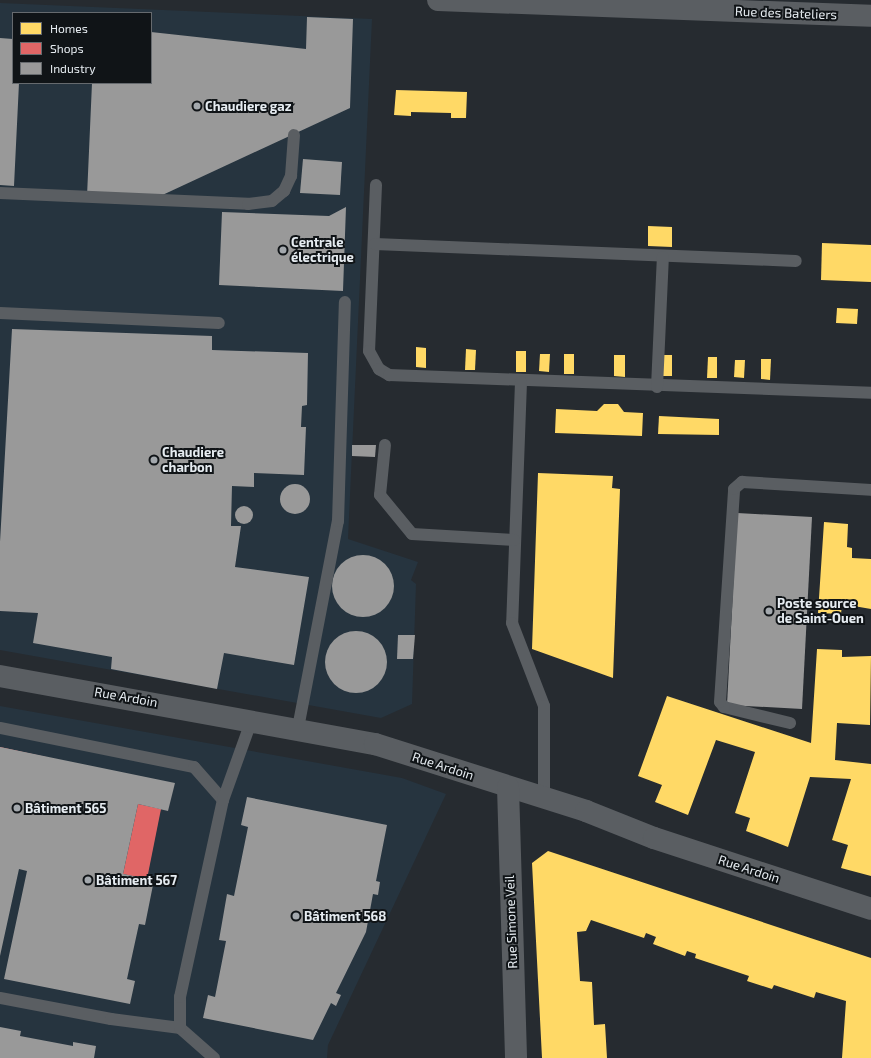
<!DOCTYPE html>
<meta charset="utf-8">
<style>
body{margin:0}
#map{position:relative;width:871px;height:1058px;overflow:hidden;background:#262b30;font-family:"Exo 2",sans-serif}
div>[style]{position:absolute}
.built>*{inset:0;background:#26343f}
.homes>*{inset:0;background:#ffd966}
.shops>*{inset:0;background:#e06666}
.industry>*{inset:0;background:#999}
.round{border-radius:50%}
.lane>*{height:12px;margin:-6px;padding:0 6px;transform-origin:6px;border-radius:6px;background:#5a5e62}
.street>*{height:22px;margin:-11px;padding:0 11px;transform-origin:11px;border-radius:11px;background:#5a5e62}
.dots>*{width:11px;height:11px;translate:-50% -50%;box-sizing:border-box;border:2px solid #101417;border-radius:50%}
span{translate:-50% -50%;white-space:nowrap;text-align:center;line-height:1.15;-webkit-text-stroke:4px #101417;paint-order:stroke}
.street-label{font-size:13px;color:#e6ecf1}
.poi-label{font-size:13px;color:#e6ecf1;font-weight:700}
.left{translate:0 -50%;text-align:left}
.legend{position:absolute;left:12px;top:12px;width:140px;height:72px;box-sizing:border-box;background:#101417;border:1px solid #666a6e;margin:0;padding:5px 7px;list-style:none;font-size:12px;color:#e6ecf1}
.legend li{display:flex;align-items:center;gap:8px;height:20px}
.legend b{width:20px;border:1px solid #666a6e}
</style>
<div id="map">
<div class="built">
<i style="clip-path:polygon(evenodd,0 3px,372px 19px,348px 539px,418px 562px,411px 580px,416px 584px,412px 704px,381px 718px,0 650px,0 3px,13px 13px,151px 13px,151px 83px,13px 83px,13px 13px)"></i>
<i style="clip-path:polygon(0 706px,402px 778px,446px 794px,328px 1045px,327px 1058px,0 1058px)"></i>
</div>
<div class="homes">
<i style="clip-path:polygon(396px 90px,467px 92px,466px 118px,451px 118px,451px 113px,411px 112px,411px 116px,394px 115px)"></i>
<i style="clip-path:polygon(648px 226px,672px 227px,672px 247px,648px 246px)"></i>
<i style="clip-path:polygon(822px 243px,871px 245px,871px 282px,821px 280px)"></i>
<i style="clip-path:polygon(837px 308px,858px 309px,857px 324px,836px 323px)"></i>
<i style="clip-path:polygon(416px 347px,426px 348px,426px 368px,416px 367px)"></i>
<i style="clip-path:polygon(466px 349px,476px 350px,475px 370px,465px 370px)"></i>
<i style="clip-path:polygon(516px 351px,526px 351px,526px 372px,516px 372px)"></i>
<i style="clip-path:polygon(540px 354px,550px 354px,549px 372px,539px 371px)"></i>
<i style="clip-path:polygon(564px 354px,574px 354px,574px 374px,564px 374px)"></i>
<i style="clip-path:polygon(614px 355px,625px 355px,625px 377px,614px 376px)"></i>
<i style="clip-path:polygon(662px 355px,672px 355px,672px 376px,661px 376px)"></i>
<i style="clip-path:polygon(708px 357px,717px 357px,717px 378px,707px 378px)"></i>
<i style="clip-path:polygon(761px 359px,771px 359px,770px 380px,761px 379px)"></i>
<i style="clip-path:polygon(735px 360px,745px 360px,744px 378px,734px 377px)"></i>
<i style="clip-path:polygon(604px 404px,618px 404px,624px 412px,643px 413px,642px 436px,555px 433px,556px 409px,597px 411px)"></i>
<i style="clip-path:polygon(659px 416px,719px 419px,719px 435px,658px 434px)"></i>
<i style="clip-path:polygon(538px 473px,613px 476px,612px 488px,620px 489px,613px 678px,532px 649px)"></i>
<i style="clip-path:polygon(824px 522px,848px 524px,847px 547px,852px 548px,852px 558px,871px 559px,871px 609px,842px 604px,841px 614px,818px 613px)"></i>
<i style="clip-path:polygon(817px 649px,842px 650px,842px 657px,871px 656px,870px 725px,837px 723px,835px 760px,871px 764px,871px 876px,841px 868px,848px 845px,832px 840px,851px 779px,810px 777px,788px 847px,746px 831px,750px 818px,735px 813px,755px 752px,716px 740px,688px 815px,655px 802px,662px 785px,638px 776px,667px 696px,811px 743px)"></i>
<i style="clip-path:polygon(548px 851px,871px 958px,871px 1058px,842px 1058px,846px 1001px,816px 992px,814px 998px,774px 985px,772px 989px,747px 981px,749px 976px,695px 958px,696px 954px,687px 951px,685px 956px,653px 944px,656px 937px,646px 933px,644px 938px,591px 920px,586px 931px,577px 932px,580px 981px,592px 982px,594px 1025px,605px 1024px,607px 1058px,542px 1058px,532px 863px)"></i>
</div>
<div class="shops">
<i style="clip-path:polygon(0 747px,46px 757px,22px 864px,0 859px)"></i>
<i style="clip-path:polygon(138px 804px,161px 809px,147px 879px,123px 874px)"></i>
</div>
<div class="industry">
<i style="clip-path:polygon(307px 17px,353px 19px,350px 108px,156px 198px,87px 196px,92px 83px,151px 83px,151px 32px,306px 49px)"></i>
<i style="clip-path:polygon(0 38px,13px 39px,13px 83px,19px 83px,14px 186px,0 185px)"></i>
<i style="clip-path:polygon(303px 159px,342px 162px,340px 195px,300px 193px)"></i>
<i style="clip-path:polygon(346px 207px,343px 291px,219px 285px,222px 212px,329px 216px)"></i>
<i style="clip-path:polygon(12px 329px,212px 336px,212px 350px,308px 353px,307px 405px,302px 406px,301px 427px,306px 427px,304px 475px,254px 473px,254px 487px,232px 486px,231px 526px,241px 526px,235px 567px,309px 577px,294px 665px,224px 653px,217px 689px,111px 669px,112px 657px,33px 643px,38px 613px,0 611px,0 542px)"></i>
<i style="clip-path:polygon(352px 445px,376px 445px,375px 457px,352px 456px)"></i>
<i class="round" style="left:280px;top:484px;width:30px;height:30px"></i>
<i class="round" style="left:235px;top:506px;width:18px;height:18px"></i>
<i style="clip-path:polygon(737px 513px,812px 517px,802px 709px,727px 705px)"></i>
<i class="round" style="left:332px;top:555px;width:62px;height:62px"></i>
<i class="round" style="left:325px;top:631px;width:62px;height:62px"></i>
<i style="clip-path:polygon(398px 635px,415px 635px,413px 659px,397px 659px)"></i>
<i style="clip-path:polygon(0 747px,175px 783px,168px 811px,138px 804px,123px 874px,154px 880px,145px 925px,139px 924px,127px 979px,135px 981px,130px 1004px,4px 979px,27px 871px,19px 869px,0 956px)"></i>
<i style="clip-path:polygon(247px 797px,387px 825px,376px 881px,380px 882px,378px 895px,373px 894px,366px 932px,336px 993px,341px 995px,336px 1006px,331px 1003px,313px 1040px,203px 1018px,208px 995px,215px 997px,226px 941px,219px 940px,227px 894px,234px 896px,248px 827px,241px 825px)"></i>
<i style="clip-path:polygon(0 1027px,21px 1031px,20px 1036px,73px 1046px,73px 1042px,96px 1046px,94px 1058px,0 1058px)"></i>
</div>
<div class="lane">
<i style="left:376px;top:185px;width:166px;rotate:92.4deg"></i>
<i style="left:369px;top:351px;width:21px;rotate:61deg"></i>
<i style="left:379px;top:369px;width:12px;rotate:31deg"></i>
<i style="left:389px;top:375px;width:482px;rotate:2.1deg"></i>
<i style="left:0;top:193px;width:248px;rotate:2.5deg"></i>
<i style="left:248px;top:204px;width:24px;rotate:-7deg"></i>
<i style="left:272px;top:201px;width:16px;rotate:-40deg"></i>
<i style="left:284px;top:191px;width:17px;rotate:-65deg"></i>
<i style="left:291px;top:176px;width:41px;rotate:-85.8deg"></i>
<i style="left:375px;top:244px;width:421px;rotate:2.3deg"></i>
<i style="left:0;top:313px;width:219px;rotate:2.6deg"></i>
<i style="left:521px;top:382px;width:241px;rotate:92.1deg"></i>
<i style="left:512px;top:623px;width:89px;rotate:68.9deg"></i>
<i style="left:544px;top:706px;width:92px;rotate:90deg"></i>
<i style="left:657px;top:387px;width:130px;rotate:-87.4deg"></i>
<i style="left:385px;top:445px;width:50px;rotate:95.7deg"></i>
<i style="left:380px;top:495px;width:50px;rotate:50.6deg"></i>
<i style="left:412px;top:534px;width:102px;rotate:3.4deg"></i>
<i style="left:790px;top:723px;width:68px;rotate:-166.4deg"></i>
<i style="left:724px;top:707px;width:6px;rotate:-129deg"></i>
<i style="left:720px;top:702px;width:213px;rotate:-86.2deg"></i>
<i style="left:734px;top:489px;width:11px;rotate:-41deg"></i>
<i style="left:742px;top:482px;width:129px;rotate:3.5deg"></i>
<i style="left:0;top:728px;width:198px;rotate:11.4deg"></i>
<i style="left:194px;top:767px;width:44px;rotate:48.7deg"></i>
<i style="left:298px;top:728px;width:211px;rotate:-79.1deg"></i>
<i style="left:338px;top:521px;width:219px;rotate:-88.2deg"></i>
<i style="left:0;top:998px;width:113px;rotate:10.7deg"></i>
<i style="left:111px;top:1019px;width:70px;rotate:7.4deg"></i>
<i style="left:214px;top:1058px;width:45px;rotate:-138.6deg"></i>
<i style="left:180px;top:1028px;width:31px;rotate:-90deg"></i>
<i style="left:180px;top:997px;width:202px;rotate:-77.7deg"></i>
<i style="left:223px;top:800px;width:86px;rotate:-70.3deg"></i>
</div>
<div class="street">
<i style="left:438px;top:0;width:433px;rotate:2.1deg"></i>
<i style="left:0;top:676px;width:381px;rotate:10.3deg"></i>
<i style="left:375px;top:744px;width:221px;rotate:17.6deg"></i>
<i style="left:586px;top:811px;width:73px;rotate:21.7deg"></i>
<i style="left:654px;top:838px;width:228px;rotate:18.1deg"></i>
<i style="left:508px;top:787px;width:271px;rotate:88.3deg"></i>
</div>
<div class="dots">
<i style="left:197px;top:106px;background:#a3a8ad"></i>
<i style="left:283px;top:250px;background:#a3a8ad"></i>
<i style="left:154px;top:460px;background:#a3a8ad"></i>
<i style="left:769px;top:611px;background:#a3a8ad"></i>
<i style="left:17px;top:808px;background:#a3a8ad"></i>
<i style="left:88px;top:880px;background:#a3a8ad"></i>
<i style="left:296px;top:916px;background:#a3a8ad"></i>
</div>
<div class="street-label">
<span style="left:786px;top:13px;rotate:2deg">Rue des Bateliers</span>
<span style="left:126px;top:697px;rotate:10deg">Rue Ardoin</span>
<span style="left:443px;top:766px;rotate:18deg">Rue Ardoin</span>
<span style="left:749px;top:869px;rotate:18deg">Rue Ardoin</span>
<span style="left:511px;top:922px;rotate:-92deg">Rue Simone Veil</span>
</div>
<div class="poi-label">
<span class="left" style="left:205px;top:106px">Chaudiere gaz</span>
<span class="left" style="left:291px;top:250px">Centrale<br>électrique</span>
<span class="left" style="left:162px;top:460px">Chaudiere<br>charbon</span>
<span class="left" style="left:777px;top:611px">Poste source<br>de Saint-Ouen</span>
<span class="left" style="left:25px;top:808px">Bâtiment 565</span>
<span class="left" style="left:96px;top:880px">Bâtiment 567</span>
<span class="left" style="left:304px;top:916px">Bâtiment 568</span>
</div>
<ul class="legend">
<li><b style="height:11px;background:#ffd966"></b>Homes</li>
<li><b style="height:11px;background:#e06666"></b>Shops</li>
<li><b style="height:11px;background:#999"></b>Industry</li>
</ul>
</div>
